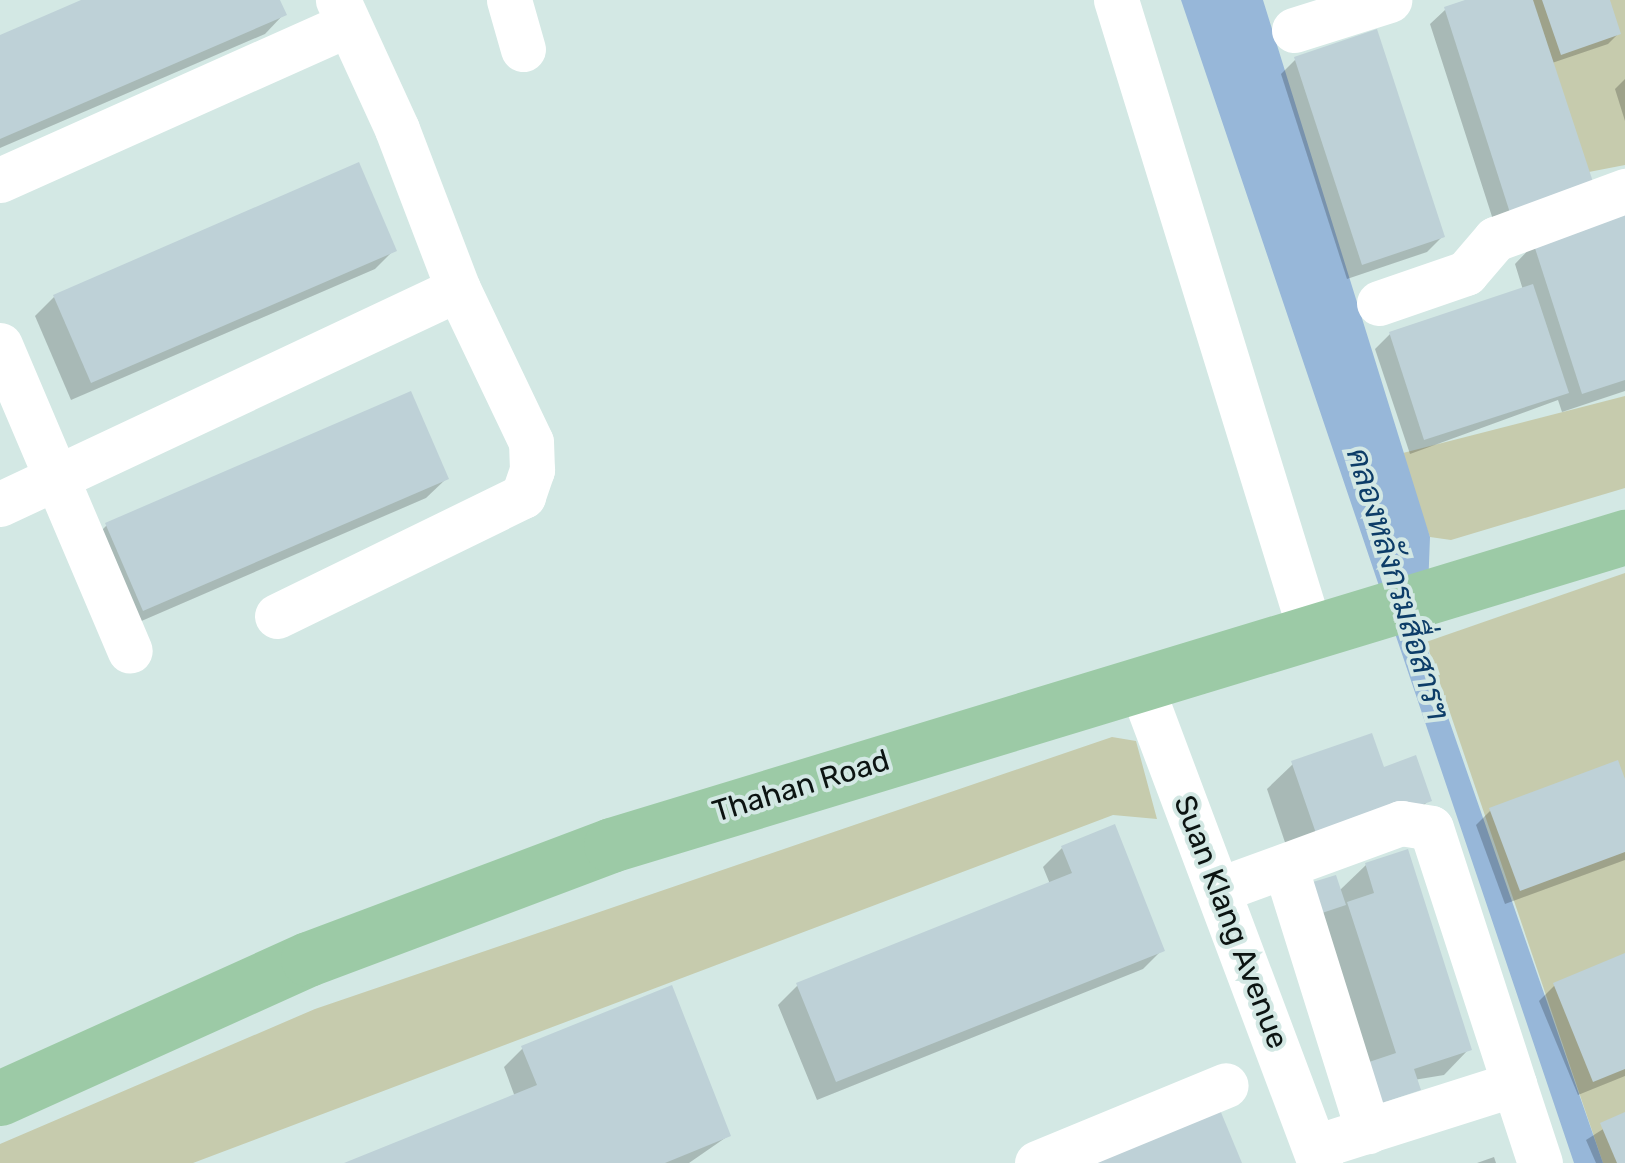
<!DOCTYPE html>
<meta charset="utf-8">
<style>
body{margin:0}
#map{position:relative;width:1625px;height:1163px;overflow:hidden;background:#d3e8e4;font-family:Rubik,Sarabun,sans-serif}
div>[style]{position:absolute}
.green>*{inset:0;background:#c6cbad}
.water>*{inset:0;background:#97b7d9}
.shadow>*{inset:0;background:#0003}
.building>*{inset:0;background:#bed1d7}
.minor>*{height:45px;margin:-22.5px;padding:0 22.5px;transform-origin:22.5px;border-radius:22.5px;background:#fff}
.major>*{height:55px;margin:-27.5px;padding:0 27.5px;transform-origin:27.5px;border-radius:27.5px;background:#9ccaa6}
span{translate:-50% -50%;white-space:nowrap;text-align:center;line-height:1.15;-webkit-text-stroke:8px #d3e8e4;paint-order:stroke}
.street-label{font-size:30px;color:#0c1412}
.water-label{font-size:32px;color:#0d3d68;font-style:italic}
</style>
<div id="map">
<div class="green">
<i style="clip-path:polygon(1519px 0,1625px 0,1625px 165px,1568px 176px)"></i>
<i style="clip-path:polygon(1625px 396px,1625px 488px,1451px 540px,1430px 537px,1399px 454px)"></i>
<i style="clip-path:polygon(1625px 573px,1625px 1163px,1603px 1163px,1426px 642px)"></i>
<i style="clip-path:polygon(1112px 737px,1136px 741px,1157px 819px,1113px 815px,193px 1163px,0 1163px,0 1144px,315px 1009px)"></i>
</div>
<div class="water">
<i style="clip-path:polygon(1181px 0,1263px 0,1430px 537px,1426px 642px,1441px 697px,1603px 1163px,1574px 1163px)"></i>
</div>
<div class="shadow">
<i style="clip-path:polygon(87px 0,278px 0,284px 14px,265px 34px,0 148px,0 38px)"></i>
<i style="clip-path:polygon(1473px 0,1607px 0,1618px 34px,1608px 44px,1552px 63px,1592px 188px,1496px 229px,1430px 24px,1445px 10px)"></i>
<i style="clip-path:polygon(1296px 59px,1442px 237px,1427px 252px,1347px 279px,1281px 74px)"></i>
<i style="clip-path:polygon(1625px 79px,1625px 121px,1615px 89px)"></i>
<i style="clip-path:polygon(1625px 215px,1625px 391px,1562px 412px,1558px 400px,1410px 454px,1375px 349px,1390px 334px,1523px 290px,1515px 264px,1534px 244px)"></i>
<i style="clip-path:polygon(394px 250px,375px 269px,71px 400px,35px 316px,54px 297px)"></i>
<i style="clip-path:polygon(446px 479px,426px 498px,123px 629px,87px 545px,107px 525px)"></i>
<i style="clip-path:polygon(1293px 764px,1429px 800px,1403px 826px,1293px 866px,1267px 789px)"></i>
<i style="clip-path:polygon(1625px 786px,1625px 860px,1505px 904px,1476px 825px,1491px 810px)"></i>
<i style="clip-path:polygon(1062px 848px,1162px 950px,1143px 969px,817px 1100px,778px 1005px,798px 985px,1050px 884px,1043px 867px)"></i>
<i style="clip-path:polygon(1366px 865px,1469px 1049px,1444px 1075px,1335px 1093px,1288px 940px)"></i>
<i style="clip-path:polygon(1625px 956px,1625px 1076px,1578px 1095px,1539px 1001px,1554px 986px)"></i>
<i style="clip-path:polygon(523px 1048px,728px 1136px,689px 1163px,350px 1163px,515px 1097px,504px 1067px)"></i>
<i style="clip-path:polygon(1625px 1115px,1625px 1163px,1596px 1163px,1586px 1140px)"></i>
<i style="clip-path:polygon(1494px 1157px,1496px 1163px,1477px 1163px)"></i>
</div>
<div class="building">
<i style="clip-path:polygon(81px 0,280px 0,287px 15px,0 139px,0 35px)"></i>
<i style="clip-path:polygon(1465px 0,1533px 0,1595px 188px,1511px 216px,1444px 7px)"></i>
<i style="clip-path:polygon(1542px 0,1610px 0,1621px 34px,1561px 55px)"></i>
<i style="clip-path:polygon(1377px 29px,1445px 237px,1362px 265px,1294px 57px)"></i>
<i style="clip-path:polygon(359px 162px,397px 251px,91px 383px,53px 295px)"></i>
<i style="clip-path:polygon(1625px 212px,1625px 380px,1582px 394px,1533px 242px)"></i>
<i style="clip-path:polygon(1533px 284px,1569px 393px,1424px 440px,1389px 332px)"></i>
<i style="clip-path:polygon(411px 391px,449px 479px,143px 611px,105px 523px)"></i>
<i style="clip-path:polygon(1372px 733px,1384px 767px,1416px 755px,1432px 801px,1319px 842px,1291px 761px)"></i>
<i style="clip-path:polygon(1618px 760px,1625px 779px,1625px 852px,1520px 891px,1489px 808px)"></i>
<i style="clip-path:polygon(1115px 824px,1165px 951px,836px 1082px,796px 983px,1072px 873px,1061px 846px)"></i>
<i style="clip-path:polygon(1408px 849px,1472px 1050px,1414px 1069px,1421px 1090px,1373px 1106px,1360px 1065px,1396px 1053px,1347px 902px,1374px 893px,1365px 863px)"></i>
<i style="clip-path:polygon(1336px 875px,1346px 905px,1313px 916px,1303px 885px)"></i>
<i style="clip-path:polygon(1625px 953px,1625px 1069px,1593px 1082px,1553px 983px)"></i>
<i style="clip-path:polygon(672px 985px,731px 1136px,665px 1163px,344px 1163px,537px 1085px,521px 1046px)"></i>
<i style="clip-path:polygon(1220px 1110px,1242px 1163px,1090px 1163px)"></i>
<i style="clip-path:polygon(1625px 1112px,1625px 1163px,1617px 1163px,1600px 1123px)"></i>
</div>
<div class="minor">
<i style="left:509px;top:0;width:51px;rotate:74.1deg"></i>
<i style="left:1116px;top:0;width:663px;rotate:72.9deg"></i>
<i style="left:1294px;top:30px;width:100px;rotate:-17.5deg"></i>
<i style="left:0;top:180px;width:381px;rotate:-24.1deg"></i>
<i style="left:1379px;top:303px;width:92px;rotate:-19deg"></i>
<i style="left:1466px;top:273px;width:45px;rotate:-49.5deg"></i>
<i style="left:1495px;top:239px;width:139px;rotate:-20.3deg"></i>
<i style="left:0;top:345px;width:332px;rotate:67deg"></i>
<i style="left:0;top:504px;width:506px;rotate:-25.15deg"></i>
<i style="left:277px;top:616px;width:274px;rotate:-26deg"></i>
<i style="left:523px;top:496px;width:28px;rotate:-71deg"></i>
<i style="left:532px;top:470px;width:28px;rotate:-92deg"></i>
<i style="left:531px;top:442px;width:170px;rotate:-115.5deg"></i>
<i style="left:458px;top:289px;width:171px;rotate:-110.9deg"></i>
<i style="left:397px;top:129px;width:142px;rotate:-114.6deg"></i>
<i style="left:1139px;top:681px;width:515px;rotate:69.42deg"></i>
<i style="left:1285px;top:866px;width:278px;rotate:72.6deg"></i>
<i style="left:1218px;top:890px;width:195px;rotate:-20.1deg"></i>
<i style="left:1401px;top:823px;width:30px;rotate:9deg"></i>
<i style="left:1431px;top:828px;width:269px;rotate:72deg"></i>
<i style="left:1514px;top:1084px;width:209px;rotate:162.4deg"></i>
<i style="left:1514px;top:1084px;width:83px;rotate:71.8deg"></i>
<i style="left:1037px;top:1163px;width:204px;rotate:-22.4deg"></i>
</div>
<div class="major">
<i style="left:0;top:1098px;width:338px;rotate:-24.3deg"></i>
<i style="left:308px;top:959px;width:324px;rotate:-20.6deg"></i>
<i style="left:611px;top:845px;width:1060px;rotate:-16.9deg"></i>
</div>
<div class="street-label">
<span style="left:801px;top:786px;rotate:-17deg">Thahan Road</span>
<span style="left:1231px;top:922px;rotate:69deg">Suan Klang Avenue</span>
</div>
<div class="water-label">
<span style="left:1398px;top:584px;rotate:73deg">คลองหลังกรมสื่อสารฯ</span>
</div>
</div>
